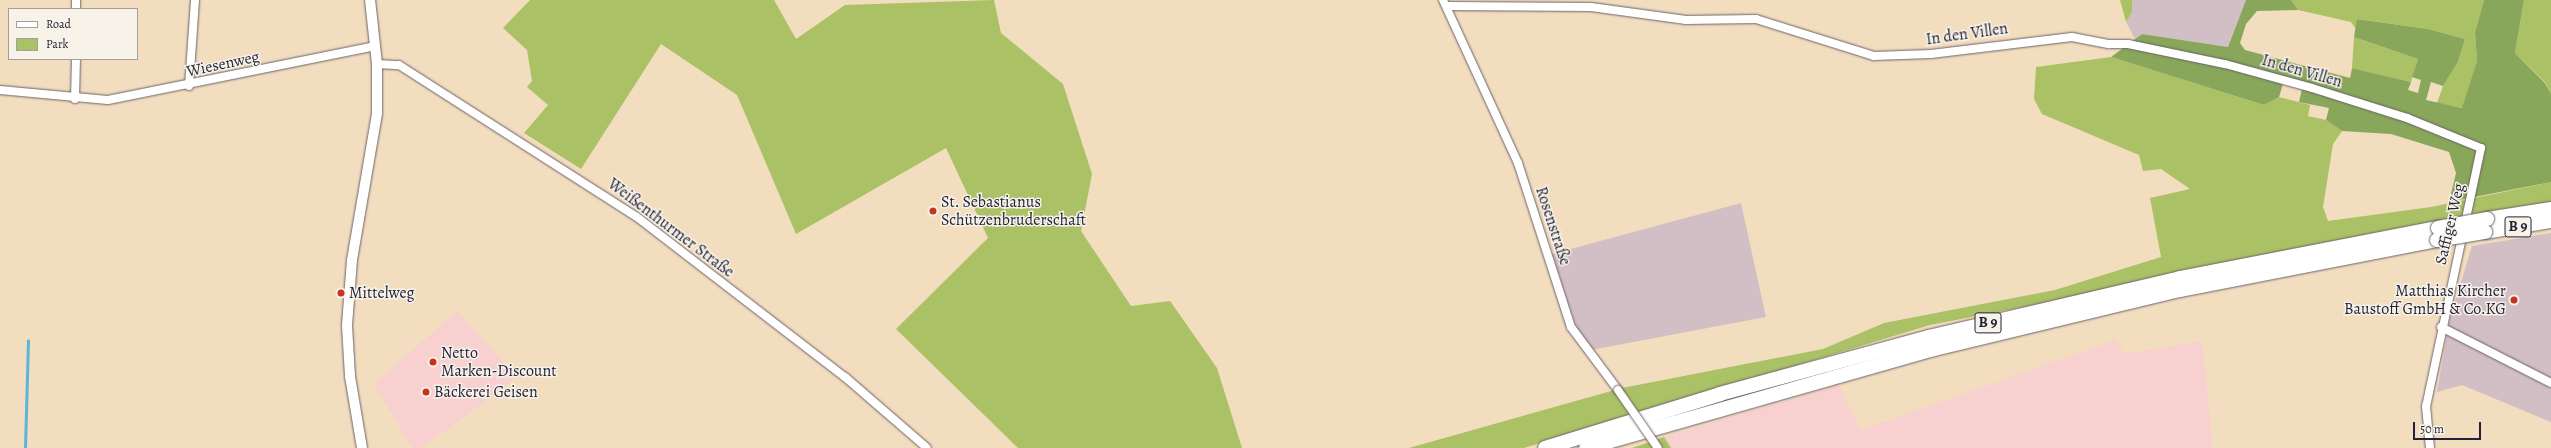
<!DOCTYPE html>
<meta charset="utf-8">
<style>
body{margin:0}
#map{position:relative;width:2551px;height:448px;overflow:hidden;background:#f3ddbf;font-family:Alegreya,serif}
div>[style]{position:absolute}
.built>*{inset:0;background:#f7d0cf}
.industrial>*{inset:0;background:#d2bec5}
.green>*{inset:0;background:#abc165}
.forest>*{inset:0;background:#88a75a}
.stream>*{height:2.5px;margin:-1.25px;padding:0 1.25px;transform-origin:1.25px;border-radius:1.25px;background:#5ab5d8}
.roads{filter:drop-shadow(0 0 1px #6b6369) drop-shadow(0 0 1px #6b6369)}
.minor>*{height:8px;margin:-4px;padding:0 4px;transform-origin:4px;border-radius:4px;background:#fff}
.tertiary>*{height:10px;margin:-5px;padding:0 5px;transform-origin:5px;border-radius:5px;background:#fff}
.trunk>*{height:14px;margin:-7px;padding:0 7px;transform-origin:7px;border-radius:7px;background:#fff}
.bridges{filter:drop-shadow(0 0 1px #6b6369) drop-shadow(0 0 1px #6b6369)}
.minor-bridge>*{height:8px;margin:-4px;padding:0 4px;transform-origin:4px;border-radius:4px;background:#fff}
.trunk-bridge>*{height:14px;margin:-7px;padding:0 7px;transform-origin:7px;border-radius:7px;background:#fff}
.dots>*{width:11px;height:11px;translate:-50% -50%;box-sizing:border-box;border:2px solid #f7f3e8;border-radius:50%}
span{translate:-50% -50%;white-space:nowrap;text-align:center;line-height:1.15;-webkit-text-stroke:3px #f7f3e8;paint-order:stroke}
.shield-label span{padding:1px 3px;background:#f7f3e8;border:1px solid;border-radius:3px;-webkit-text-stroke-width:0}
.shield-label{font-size:15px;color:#22223b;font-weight:700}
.street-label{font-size:16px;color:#22223b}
.poi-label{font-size:16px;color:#22223b}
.left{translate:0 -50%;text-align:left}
.right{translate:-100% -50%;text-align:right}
.legend{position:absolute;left:8px;top:8px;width:130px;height:52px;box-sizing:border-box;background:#f7f3e8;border:1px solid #a29fa3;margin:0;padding:5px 7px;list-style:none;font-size:12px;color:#22223b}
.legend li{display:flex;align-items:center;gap:8px;height:20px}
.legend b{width:20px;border:1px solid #a29fa3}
.scale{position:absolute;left:2413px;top:422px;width:68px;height:18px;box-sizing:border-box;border:2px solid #22223b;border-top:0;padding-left:5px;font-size:12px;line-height:14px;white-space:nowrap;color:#22223b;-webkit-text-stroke:3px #f7f3e8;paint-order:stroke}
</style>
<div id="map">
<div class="built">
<i style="clip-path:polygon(457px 311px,517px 377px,451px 427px,419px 448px,412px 448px,374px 384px)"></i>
<i style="clip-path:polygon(2116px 340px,2124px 354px,2202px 341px,2213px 448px,1671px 448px,1664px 437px,1838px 385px,1861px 430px)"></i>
</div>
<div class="industrial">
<i style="clip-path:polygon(2132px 0,2246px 0,2228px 47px,2142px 34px,2135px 39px,2126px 22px,2132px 12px)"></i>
<i style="clip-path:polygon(1741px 203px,1766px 317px,1591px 350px,1575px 324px,1552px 254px)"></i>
<i style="clip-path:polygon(2551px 233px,2551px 422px,2462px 385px,2437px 392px,2450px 318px,2472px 246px)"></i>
</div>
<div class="green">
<i style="clip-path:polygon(530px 0,774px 0,796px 39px,845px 5px,994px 0,1001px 33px,1063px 84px,1092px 174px,1081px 231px,1131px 306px,1170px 301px,1217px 368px,1242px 448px,1018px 448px,896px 329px,988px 238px,946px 148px,796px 234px,737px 95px,661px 44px,581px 169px,524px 133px,548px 105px,527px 87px,532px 81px,527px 50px,503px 28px)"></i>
<i style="clip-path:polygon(2120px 0,2132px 0,2132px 12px,2126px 22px)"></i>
<i style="clip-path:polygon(2291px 0,2484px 0,2475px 32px,2477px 61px,2463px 108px,2437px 103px,2443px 86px,2458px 62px,2465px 39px,2428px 29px,2358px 19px,2356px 29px,2351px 22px,2298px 10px)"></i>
<i style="clip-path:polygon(2524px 0,2551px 0,2551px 94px,2545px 82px,2515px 53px)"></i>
<i style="clip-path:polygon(2354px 37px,2418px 59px,2411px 82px,2352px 68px)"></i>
<i style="clip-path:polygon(2111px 57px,2264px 105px,2279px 97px,2310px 105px,2308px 116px,2326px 120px,2342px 131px,2333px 144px,2323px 207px,2328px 221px,2431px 207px,2551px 182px,2551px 204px,1930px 325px,1524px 448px,1409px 448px,1622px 388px,1823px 349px,1884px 323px,2055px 290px,2161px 257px,2150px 198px,2190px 189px,2161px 169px,2143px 171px,2139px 155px,2042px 114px,2034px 99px,2036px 67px)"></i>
<i style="clip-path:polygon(1664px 437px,1671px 448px,1632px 448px)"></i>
</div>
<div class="forest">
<i style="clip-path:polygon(2246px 0,2291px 0,2298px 10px,2257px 11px,2246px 24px,2240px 43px,2245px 50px,2350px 78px,2352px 68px,2411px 82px,2408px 90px,2418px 93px,2421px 80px,2412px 77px,2418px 59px,2354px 37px,2357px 19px,2428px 29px,2465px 39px,2458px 62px,2443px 86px,2431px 82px,2426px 100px,2462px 108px,2477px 61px,2475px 32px,2484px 0,2524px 0,2515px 53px,2545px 83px,2551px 94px,2551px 182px,2449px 202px,2456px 173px,2449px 152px,2391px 134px,2342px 131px,2326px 120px,2329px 108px,2299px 102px,2302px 89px,2283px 84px,2279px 97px,2264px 105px,2111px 57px,2142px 34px,2228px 47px)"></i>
</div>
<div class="stream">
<i style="left:25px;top:448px;width:107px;rotate:-88.4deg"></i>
</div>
<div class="roads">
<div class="minor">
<i style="left:76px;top:0;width:9px;rotate:90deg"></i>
<i style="left:1443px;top:0;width:179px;rotate:65.3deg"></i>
<i style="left:1518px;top:163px;width:172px;rotate:72.1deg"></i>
<i style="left:1571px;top:327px;width:79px;rotate:53.3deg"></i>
<i style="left:1447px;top:6px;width:144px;rotate:0.4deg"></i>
<i style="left:1591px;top:7px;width:96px;rotate:7.8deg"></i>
<i style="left:1686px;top:20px;width:70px;rotate:-0.8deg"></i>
<i style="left:1756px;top:19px;width:124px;rotate:17.4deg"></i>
<i style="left:1874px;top:56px;width:57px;rotate:-2deg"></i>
<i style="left:1931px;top:54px;width:142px;rotate:-6.9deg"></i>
<i style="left:2072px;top:37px;width:38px;rotate:11deg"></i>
<i style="left:2109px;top:44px;width:19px"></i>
<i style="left:2128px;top:44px;width:99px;rotate:11.7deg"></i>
<i style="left:2225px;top:64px;width:90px;rotate:15.4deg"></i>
<i style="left:2312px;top:88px;width:100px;rotate:17.5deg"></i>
<i style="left:2407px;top:118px;width:80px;rotate:22.1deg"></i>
<i style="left:2481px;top:148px;width:264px;rotate:102deg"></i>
<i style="left:2426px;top:406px;width:42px;rotate:84.6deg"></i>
<i style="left:377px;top:64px;width:22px;rotate:3deg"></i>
<i style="left:399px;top:65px;width:282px;rotate:32.6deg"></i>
<i style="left:637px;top:217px;width:262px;rotate:37.6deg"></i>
<i style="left:845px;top:377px;width:108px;rotate:40.9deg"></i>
<i style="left:189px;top:86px;width:86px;rotate:-86deg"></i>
<i style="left:0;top:90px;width:108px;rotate:5.3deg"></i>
<i style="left:108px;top:100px;width:273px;rotate:-11.4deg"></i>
<i style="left:75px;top:99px;width:40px;rotate:-88.6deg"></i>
<i style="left:2441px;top:327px;width:123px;rotate:27deg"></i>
</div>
<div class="tertiary">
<i style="left:362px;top:448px;width:73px;rotate:-99.5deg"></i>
<i style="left:350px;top:376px;width:51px;rotate:-93.4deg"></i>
<i style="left:347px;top:325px;width:65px;rotate:-85.6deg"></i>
<i style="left:352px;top:260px;width:149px;rotate:-80.3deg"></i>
<i style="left:377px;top:113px;width:49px;rotate:-90deg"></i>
<i style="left:377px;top:64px;width:64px;rotate:-96.2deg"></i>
</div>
<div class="trunk">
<i style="left:2487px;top:219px;width:65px;rotate:-8.9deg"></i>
<i style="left:2485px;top:232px;width:67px;rotate:-9.5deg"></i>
<i style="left:1545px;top:448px;width:183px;rotate:-17.1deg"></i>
<i style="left:1720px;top:394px;width:217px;rotate:-15.3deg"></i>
<i style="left:1929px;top:337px;width:258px;rotate:-13.2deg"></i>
<i style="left:2180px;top:278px;width:263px;rotate:-11deg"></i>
<i style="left:1586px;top:448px;width:362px;rotate:-15.9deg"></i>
<i style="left:1934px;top:349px;width:253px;rotate:-13.5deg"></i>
<i style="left:2180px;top:290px;width:262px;rotate:-11deg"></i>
</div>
</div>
<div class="bridges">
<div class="minor-bridge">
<i style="left:1618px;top:390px;width:70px;rotate:55.4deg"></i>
</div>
<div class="trunk-bridge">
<i style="left:2438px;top:228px;width:50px;rotate:-10.4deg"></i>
<i style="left:2437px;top:240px;width:49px;rotate:-9.5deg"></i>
</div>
</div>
<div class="dots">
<i style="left:933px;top:211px;background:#c8321e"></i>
<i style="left:341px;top:293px;background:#c8321e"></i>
<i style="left:2514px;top:300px;background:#c8321e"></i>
<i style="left:433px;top:362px;background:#c8321e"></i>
<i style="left:426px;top:392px;background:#c8321e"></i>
</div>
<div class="shield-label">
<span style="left:2518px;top:227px">B 9</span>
<span style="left:1988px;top:323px">B 9</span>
</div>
<div class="street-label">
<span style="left:1967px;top:34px;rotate:-8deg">In den Villen</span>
<span style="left:223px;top:64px;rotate:-12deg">Wiesenweg</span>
<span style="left:2302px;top:71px;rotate:16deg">In den Villen</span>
<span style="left:2450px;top:224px;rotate:-77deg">Saffiger Weg</span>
<span style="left:1553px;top:226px;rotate:72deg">Rosenstraße</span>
<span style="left:671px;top:228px;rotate:37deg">Weißenthurmer Straße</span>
</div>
<div class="poi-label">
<span class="left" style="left:941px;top:211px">St. Sebastianus<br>Schützenbruderschaft</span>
<span class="right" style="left:2506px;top:300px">Matthias Kircher<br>Baustoff GmbH &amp; Co.KG</span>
<span class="left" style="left:349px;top:293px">Mittelweg</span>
<span class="left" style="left:441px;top:362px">Netto<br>Marken-Discount</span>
<span class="left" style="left:434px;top:392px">Bäckerei Geisen</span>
</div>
<ul class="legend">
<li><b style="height:5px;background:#fff"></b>Road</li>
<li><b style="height:11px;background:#abc165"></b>Park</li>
</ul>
<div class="scale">50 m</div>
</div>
